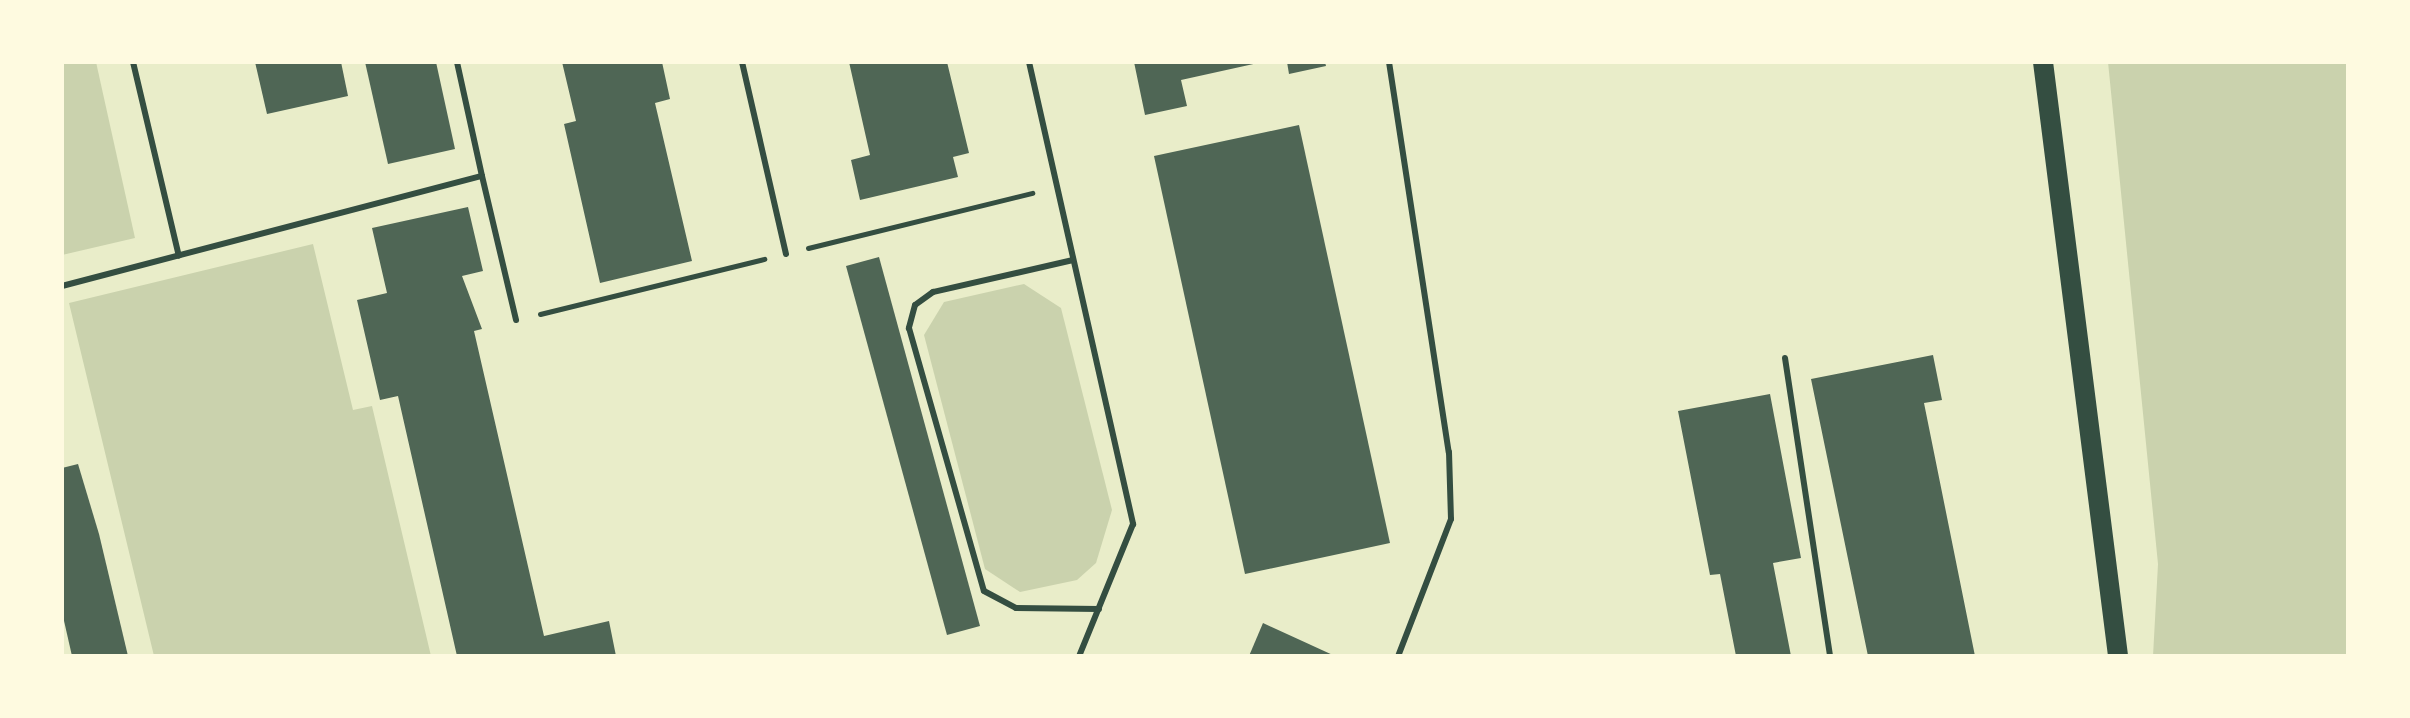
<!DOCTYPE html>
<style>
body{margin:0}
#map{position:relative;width:2410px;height:718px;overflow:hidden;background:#e9edc9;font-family:Manrope,sans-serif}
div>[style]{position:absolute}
.green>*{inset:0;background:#cad2ad}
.building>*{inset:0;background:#4f6655}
.path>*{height:5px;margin:-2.5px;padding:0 2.5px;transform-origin:2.5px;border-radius:2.5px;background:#344e41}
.service>*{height:6px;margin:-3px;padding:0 3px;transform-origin:3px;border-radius:3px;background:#344e41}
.primary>*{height:20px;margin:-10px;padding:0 10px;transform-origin:10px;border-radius:10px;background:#344e41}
span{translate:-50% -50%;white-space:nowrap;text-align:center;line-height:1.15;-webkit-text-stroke:6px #fefae0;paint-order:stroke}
.frame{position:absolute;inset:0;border:64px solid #fefae0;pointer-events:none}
</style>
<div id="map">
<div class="green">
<i style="clip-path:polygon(62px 62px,96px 62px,135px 238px,62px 255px)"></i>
<i style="clip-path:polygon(2108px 62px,2348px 62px,2348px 656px,2153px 656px,2158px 564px)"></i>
<i style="clip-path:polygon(313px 244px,353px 410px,372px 406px,431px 656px,154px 656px,69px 303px)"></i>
<i style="clip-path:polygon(1024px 284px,1061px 308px,1112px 510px,1096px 563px,1077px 580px,1020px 592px,985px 569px,924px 335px,944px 302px)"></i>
</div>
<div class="building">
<i style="clip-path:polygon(255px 62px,341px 62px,348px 96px,267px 114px)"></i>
<i style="clip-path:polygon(365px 62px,436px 62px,455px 149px,388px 164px)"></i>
<i style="clip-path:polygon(562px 62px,662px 62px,670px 99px,655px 103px,692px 261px,600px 283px,564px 124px,576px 121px)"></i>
<i style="clip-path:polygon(849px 62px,947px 62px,969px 153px,953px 157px,958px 177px,860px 200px,851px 160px,870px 155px)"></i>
<i style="clip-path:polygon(1134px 62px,1258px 62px,1258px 63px,1181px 80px,1187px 106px,1145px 115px)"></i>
<i style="clip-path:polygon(1287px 62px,1325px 62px,1326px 66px,1289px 74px)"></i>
<i style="clip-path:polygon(1299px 125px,1390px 543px,1245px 574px,1154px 156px)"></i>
<i style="clip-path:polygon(468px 207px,483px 271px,462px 276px,482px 329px,474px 331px,544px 636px,609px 621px,616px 656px,457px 656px,398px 396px,380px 400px,357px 300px,387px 293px,372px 228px)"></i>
<i style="clip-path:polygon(879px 257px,980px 626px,947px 635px,846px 266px)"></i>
<i style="clip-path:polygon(1933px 355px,1942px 400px,1924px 403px,1975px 656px,1868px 656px,1811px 379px)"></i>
<i style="clip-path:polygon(1770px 394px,1801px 558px,1773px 563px,1791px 656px,1736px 656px,1720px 574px,1710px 575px,1678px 411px)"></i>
<i style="clip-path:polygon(78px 464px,99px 534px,128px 656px,72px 656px,62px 612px,62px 468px)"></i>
<i style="clip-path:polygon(1263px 623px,1335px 656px,1249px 656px)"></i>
</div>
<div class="path">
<i style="left:808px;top:248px;width:231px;rotate:-13.8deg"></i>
<i style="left:540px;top:314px;width:231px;rotate:-13.8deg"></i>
</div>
<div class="service">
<i style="left:133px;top:62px;width:199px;rotate:76.7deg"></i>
<i style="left:742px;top:62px;width:197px;rotate:77.1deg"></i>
<i style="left:1029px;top:62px;width:474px;rotate:77.3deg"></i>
<i style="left:1133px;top:524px;width:143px;rotate:112.2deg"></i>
<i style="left:1389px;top:62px;width:395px;rotate:81.3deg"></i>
<i style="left:1449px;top:452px;width:67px;rotate:88.3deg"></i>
<i style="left:1451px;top:519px;width:147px;rotate:111.1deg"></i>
<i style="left:482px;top:176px;width:148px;rotate:76.7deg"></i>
<i style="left:1073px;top:260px;width:144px;rotate:167.1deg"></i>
<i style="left:933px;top:292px;width:22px;rotate:144deg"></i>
<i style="left:915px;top:305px;width:24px;rotate:105deg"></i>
<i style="left:909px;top:328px;width:273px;rotate:74.1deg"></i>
<i style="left:984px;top:591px;width:36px;rotate:28deg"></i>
<i style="left:1016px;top:608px;width:83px;rotate:0.7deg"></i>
<i style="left:62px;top:286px;width:434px;rotate:-14.7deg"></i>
<i style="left:482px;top:176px;width:117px;rotate:-102.4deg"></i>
<i style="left:1785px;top:358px;width:301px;rotate:81.4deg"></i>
</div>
<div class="primary">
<i style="left:2043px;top:62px;width:599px;rotate:82.8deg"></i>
</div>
<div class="frame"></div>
</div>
